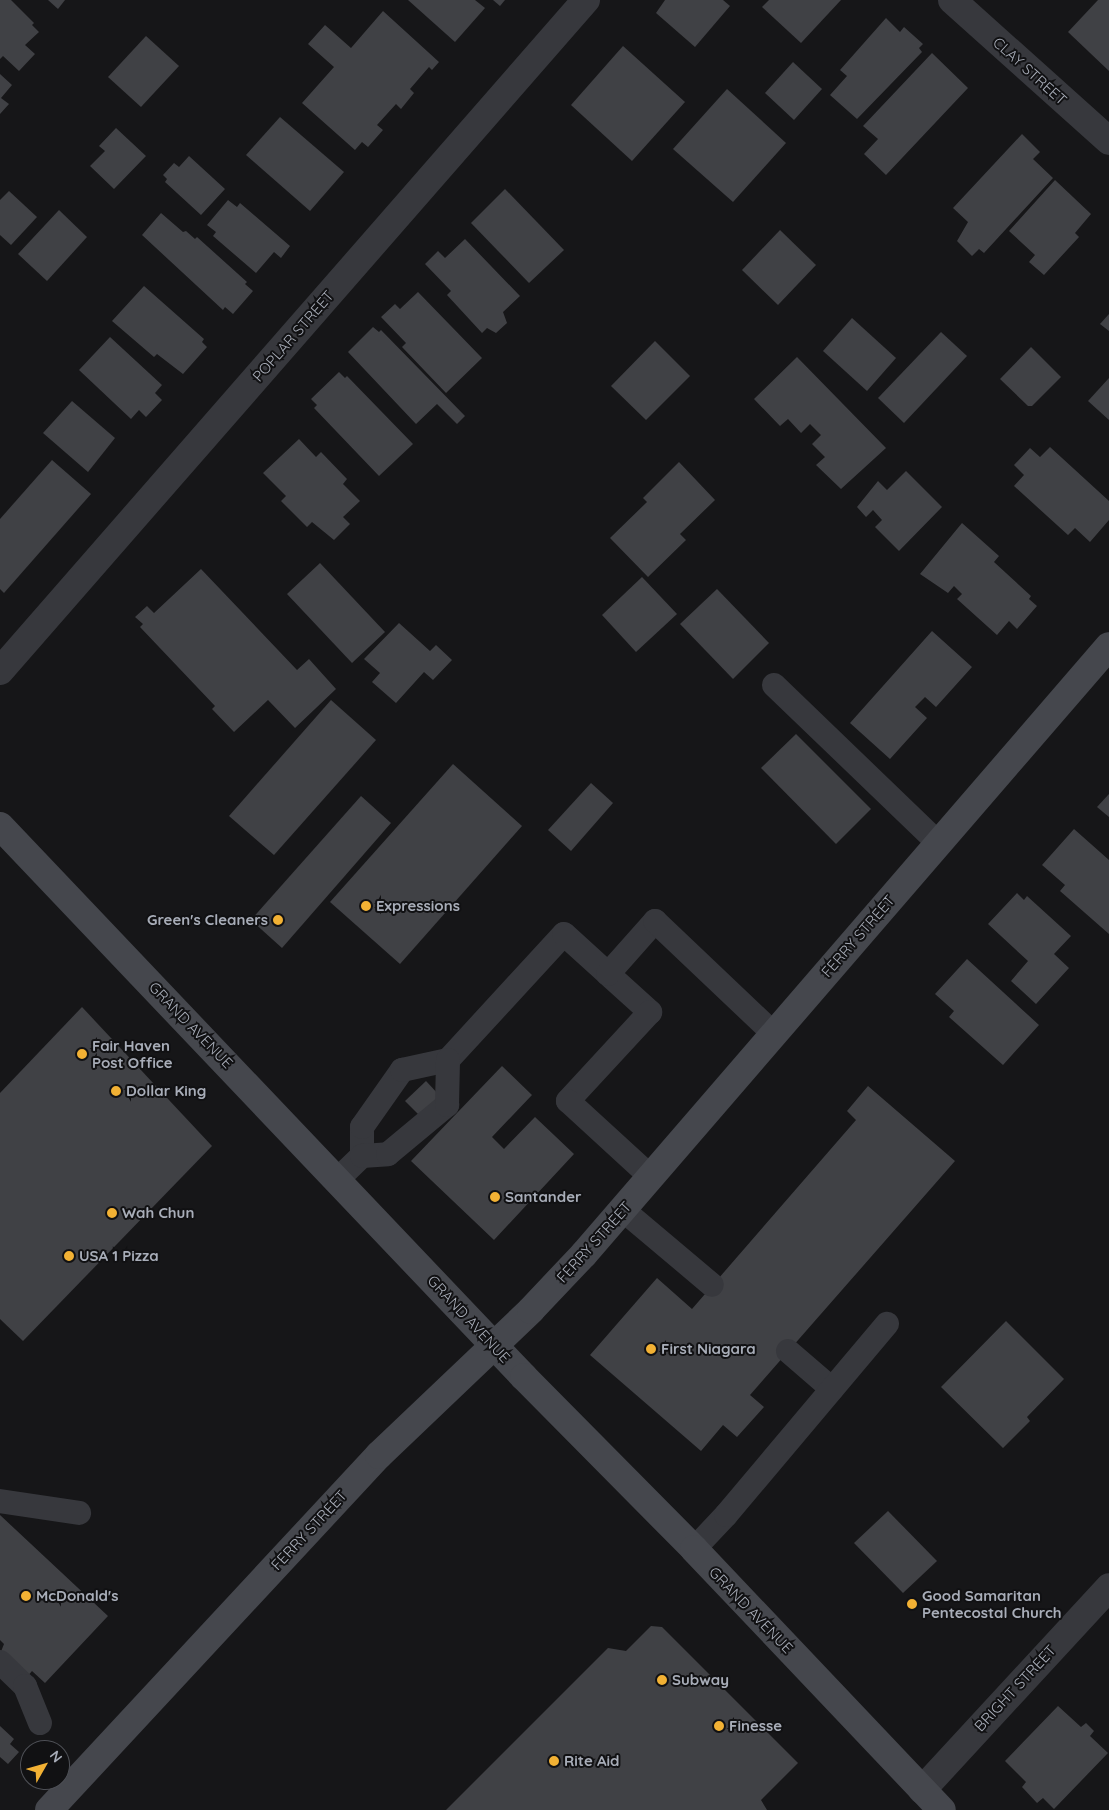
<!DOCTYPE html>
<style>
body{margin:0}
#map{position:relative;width:1109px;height:1810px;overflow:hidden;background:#161618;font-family:Quicksand,sans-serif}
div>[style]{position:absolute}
.building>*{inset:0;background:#404145}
.service>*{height:24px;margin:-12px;padding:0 12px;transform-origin:12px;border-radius:12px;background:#37383d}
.minor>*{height:28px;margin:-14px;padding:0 14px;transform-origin:14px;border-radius:14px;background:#37383d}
.secondary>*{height:28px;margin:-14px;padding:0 14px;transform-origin:14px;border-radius:14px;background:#45474d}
.dots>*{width:14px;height:14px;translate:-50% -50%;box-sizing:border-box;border:2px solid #111113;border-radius:50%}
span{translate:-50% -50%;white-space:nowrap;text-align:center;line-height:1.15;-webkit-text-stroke:4px #111113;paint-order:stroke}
.street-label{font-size:15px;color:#a8adb8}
.poi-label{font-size:15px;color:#a8adb8;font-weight:700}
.left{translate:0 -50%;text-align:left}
.right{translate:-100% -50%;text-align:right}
.north{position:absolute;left:20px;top:1740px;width:50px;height:50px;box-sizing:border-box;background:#111113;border:1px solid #4d4f55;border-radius:50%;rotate:52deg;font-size:14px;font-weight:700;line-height:20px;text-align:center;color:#a8adb8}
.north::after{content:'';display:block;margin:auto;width:18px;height:22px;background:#f2b134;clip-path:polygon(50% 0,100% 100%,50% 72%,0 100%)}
</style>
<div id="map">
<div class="building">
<i style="clip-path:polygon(0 0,11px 0,34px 23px,32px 25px,39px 32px,25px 45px,35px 54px,19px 71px,3px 56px,0 59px)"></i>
<i style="clip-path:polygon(48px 0,65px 0,58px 9px)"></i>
<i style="clip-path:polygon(408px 0,475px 0,485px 8px,455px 42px)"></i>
<i style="clip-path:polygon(493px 0,505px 0,500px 6px)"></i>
<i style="clip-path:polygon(665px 0,723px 0,730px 6px,695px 47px,656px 13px)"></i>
<i style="clip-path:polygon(769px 0,841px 0,801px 43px,762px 7px)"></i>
<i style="clip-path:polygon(1098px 0,1109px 0,1109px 71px,1068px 32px)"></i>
<i style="clip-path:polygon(383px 11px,439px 62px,432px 70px,429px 67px,410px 89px,414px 93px,401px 109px,396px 104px,377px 125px,383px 130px,368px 147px,362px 142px,355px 150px,302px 103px,334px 67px,308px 44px,325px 25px,351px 48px)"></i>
<i style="clip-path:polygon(886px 18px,900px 32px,904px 27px,923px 44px,919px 48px,922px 52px,857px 119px,830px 95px,847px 76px,840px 70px)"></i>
<i style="clip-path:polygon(146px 36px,179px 66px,141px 107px,108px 77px)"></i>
<i style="clip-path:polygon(623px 46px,685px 102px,632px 161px,571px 105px)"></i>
<i style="clip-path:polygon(932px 53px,968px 88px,886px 175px,864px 154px,878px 139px,863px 126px)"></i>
<i style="clip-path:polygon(793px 62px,822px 89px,794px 120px,765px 93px)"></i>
<i style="clip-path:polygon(0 74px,12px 85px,1px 98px,9px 104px,0 114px)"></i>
<i style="clip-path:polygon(727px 89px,786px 143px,733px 202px,673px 149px)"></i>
<i style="clip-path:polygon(280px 117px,344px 172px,310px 211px,246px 155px)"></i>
<i style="clip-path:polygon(116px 128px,146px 156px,114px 189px,90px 166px,105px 151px,99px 146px)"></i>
<i style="clip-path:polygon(1022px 134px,1040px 152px,1033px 159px,1053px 178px,984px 253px,979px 249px,972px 256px,957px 241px,968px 222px,953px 208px)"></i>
<i style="clip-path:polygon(189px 156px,225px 189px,201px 215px,165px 182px,167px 179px,163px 175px,174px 163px,179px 167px)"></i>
<i style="clip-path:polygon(1055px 180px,1091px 214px,1075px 233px,1079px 237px,1044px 275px,1029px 262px,1035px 255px,1009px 231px)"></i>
<i style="clip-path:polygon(505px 189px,564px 250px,529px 283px,471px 223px)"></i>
<i style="clip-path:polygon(9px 191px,37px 217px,11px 245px,0 235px,0 200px)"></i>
<i style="clip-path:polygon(228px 200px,237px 207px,240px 203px,290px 246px,281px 258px,274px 252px,256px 273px,213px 236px,216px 232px,207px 225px)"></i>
<i style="clip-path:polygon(59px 210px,87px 237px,47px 281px,18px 254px)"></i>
<i style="clip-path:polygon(161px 213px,183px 232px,186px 231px,195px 239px,197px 237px,247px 282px,245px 284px,253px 291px,233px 314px,225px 307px,223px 310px,142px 235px)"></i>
<i style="clip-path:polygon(780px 230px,816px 265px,778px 305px,742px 270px)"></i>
<i style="clip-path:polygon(465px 239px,520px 296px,503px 312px,507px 323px,496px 333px,487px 328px,482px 333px,447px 295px,451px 291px,425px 264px,438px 251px,445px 258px)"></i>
<i style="clip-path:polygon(144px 286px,204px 339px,202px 342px,207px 347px,183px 374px,157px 354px,154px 357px,112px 321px)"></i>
<i style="clip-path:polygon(418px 292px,482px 358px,446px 393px,402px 347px,406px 343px,381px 317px,395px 304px,400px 309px)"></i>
<i style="clip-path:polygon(1109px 314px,1109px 331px,1100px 324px)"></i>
<i style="clip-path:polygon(852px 318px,896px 358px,867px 391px,823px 351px)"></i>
<i style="clip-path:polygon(373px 327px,379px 332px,381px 330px,465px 416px,457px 424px,437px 404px,416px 424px,348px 352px)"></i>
<i style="clip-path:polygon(941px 332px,967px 356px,904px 423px,878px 398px)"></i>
<i style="clip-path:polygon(110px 337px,162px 385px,155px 393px,162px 400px,146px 417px,139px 410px,131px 419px,79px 370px)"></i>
<i style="clip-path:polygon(655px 341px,690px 376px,646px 420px,611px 386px)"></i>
<i style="clip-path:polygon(1031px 347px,1061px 377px,1032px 406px,1028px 406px,1000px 379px)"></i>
<i style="clip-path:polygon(797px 357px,886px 448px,841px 489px,816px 465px,825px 457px,812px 444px,821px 435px,810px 424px,801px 433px,788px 419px,780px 426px,754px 399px)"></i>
<i style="clip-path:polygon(339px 372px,345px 378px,347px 376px,413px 444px,379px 476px,314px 408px,317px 405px,311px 399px)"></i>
<i style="clip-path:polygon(1109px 378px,1109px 420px,1088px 401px)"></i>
<i style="clip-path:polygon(72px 401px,115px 438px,88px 472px,43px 433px)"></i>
<i style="clip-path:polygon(299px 439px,316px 457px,321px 452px,347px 479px,343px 484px,360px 501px,343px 517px,350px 524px,334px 540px,312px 522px,307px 527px,281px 501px,286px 496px,263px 473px)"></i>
<i style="clip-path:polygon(1050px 447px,1109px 501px,1109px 520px,1090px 542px,1075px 528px,1068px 535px,1014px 486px,1024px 475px,1014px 465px,1030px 448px,1040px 457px)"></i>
<i style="clip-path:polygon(52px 460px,91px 494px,4px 593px,0 589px,0 519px)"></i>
<i style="clip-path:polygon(679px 462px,715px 500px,680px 534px,686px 540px,648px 577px,610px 538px,647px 502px,643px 498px)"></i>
<i style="clip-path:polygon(906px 471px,942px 507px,899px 551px,875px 527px,882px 520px,873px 510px,866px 517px,857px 507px,878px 481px,887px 490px)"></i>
<i style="clip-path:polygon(962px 523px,999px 556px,994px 562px,1031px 596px,1029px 599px,1037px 606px,1017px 629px,1009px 621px,997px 635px,957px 599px,962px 594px,954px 586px,948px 593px,920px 574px)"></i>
<i style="clip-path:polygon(320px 563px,385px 632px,352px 663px,287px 594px)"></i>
<i style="clip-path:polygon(201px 569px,297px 670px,309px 659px,336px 689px,295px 728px,268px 700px,234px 732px,212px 709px,215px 706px,140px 627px,143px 624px,135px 617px,147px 606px,154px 613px)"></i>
<i style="clip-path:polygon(642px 577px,677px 614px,636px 652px,602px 615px)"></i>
<i style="clip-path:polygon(717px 589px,769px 643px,733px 679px,680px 624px)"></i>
<i style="clip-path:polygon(399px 623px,430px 651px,436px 645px,452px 660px,433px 680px,424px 672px,396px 703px,372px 682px,380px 673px,364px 659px)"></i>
<i style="clip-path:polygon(932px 631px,972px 667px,936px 707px,925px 697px,915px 707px,927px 718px,890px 759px,850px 723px)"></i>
<i style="clip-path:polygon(331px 700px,376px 740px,274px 855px,229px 816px)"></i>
<i style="clip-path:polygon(796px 734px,871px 809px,836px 844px,761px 768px)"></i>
<i style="clip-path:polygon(453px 764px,522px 826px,400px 964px,330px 902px)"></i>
<i style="clip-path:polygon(591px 783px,613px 803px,571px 851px,548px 830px)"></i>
<i style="clip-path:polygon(1109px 794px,1109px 817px,1097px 807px)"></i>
<i style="clip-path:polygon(361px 796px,391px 823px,282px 948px,251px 920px)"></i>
<i style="clip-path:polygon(1074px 829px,1109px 860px,1109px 934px,1060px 891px,1065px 885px,1042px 865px)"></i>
<i style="clip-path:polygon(1017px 893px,1024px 900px,1027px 896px,1071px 936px,1054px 954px,1069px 968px,1036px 1004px,1011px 981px,1028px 961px,988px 924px)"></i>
<i style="clip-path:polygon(967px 959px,1039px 1025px,1003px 1065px,949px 1017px,954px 1011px,935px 994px)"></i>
<i style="clip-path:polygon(82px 1007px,212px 1146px,23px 1341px,0 1319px,0 1093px)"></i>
<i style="clip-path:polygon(502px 1066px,532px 1095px,492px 1137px,504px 1149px,535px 1117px,574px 1154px,494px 1240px,411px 1161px)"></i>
<i style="clip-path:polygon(426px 1081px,440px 1096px,420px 1116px,405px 1101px)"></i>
<i style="clip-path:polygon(868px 1086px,955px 1161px,750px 1395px,764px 1407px,737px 1437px,723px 1425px,701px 1451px,590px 1355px,657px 1278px,692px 1309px,856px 1120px,847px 1111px)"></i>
<i style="clip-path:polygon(1006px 1321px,1064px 1379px,1027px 1417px,1030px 1421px,1003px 1448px,941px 1387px)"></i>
<i style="clip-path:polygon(888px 1511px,937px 1561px,903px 1593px,854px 1543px)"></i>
<i style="clip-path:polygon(0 1515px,108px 1616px,45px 1683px,32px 1671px,26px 1678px,0 1654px,4px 1644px,0 1640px)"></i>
<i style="clip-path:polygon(651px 1626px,662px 1627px,798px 1763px,761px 1800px,767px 1810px,446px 1810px,608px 1648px,626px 1651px)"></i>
<i style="clip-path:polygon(1058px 1706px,1081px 1727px,1086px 1723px,1094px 1731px,1090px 1736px,1108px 1753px,1054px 1809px,1043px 1798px,1037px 1803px,1022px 1787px,1026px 1782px,1005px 1761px)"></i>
<i style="clip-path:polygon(0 1726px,14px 1739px,10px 1744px,19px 1752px,8px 1764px,0 1757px)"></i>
</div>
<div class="service">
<i style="left:774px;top:685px;width:228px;rotate:43.9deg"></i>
<i style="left:608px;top:974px;width:57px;rotate:42.1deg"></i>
<i style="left:650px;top:1012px;width:121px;rotate:132.7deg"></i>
<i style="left:568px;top:1101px;width:113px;rotate:42.5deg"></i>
<i style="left:362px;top:1156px;width:29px;rotate:-90deg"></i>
<i style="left:362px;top:1127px;width:70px;rotate:-54.9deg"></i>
<i style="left:402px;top:1070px;width:47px;rotate:-12.3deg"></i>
<i style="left:448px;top:1060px;width:171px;rotate:-47.4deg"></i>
<i style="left:564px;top:934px;width:59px;rotate:42.3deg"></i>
<i style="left:608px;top:974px;width:71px;rotate:-48.4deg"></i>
<i style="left:655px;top:921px;width:164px;rotate:43.5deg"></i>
<i style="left:337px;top:1180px;width:35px;rotate:-44deg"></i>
<i style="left:362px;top:1156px;width:26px;rotate:-4deg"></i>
<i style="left:388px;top:1154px;width:77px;rotate:-39.7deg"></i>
<i style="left:447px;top:1105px;width:45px;rotate:-88.7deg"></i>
<i style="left:623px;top:1210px;width:116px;rotate:40.1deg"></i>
<i style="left:788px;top:1351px;width:58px;rotate:40.8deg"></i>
<i style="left:0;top:1501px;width:80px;rotate:8.6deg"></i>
<i style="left:694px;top:1549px;width:47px;rotate:-46.7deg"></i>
<i style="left:726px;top:1515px;width:250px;rotate:-49.9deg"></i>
<i style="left:0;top:1662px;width:35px;rotate:44deg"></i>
<i style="left:25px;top:1686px;width:40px;rotate:68deg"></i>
</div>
<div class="minor">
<i style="left:952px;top:0;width:211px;rotate:41.9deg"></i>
<i style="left:0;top:671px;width:891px;rotate:-48.87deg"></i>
<i style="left:922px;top:1790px;width:276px;rotate:-47.3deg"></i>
</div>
<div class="secondary">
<i style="left:0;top:826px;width:760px;rotate:46.44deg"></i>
<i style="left:524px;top:1377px;width:242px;rotate:45.3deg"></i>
<i style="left:694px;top:1549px;width:360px;rotate:46.5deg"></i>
<i style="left:49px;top:1810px;width:485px;rotate:-47.1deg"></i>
<i style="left:379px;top:1455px;width:210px;rotate:-43.6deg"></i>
<i style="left:531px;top:1310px;width:77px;rotate:-46.6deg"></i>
<i style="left:584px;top:1254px;width:803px;rotate:-49.19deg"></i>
</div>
<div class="dots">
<i style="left:366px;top:906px;background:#f2b134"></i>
<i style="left:278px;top:920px;background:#f2b134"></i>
<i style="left:82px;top:1054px;background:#f2b134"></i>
<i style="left:116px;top:1091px;background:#f2b134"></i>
<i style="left:495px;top:1197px;background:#f2b134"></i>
<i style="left:112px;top:1213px;background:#f2b134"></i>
<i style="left:69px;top:1256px;background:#f2b134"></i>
<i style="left:651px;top:1349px;background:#f2b134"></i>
<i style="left:26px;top:1596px;background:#f2b134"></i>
<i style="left:912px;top:1604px;background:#f2b134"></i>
<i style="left:662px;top:1680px;background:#f2b134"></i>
<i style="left:719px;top:1726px;background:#f2b134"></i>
<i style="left:554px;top:1761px;background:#f2b134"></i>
</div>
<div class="street-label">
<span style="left:1030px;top:71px;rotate:42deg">CLAY STREET</span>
<span style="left:293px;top:336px;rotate:-49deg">POPLAR STREET</span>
<span style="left:858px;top:936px;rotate:-49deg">FERRY STREET</span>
<span style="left:191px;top:1025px;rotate:46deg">GRAND AVENUE</span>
<span style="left:594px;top:1242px;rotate:-48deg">FERRY STREET</span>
<span style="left:469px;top:1319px;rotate:47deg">GRAND AVENUE</span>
<span style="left:309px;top:1530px;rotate:-47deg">FERRY STREET</span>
<span style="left:751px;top:1610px;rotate:46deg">GRAND AVENUE</span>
<span style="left:1015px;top:1688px;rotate:-47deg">BRIGHT STREET</span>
</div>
<div class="poi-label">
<span class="left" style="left:376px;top:906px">Expressions</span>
<span class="right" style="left:268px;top:920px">Green's Cleaners</span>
<span class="left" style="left:92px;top:1054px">Fair Haven<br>Post Office</span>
<span class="left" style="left:126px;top:1091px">Dollar King</span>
<span class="left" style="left:505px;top:1197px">Santander</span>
<span class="left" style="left:122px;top:1213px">Wah Chun</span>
<span class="left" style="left:79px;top:1256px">USA 1 Pizza</span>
<span class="left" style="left:661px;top:1349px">First Niagara</span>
<span class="left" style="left:922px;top:1604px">Good Samaritan<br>Pentecostal Church</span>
<span class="left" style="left:36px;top:1596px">McDonald's</span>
<span class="left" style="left:672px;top:1680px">Subway</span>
<span class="left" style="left:729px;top:1726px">Finesse</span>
<span class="left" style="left:564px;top:1761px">Rite Aid</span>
</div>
<div class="north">N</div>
</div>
